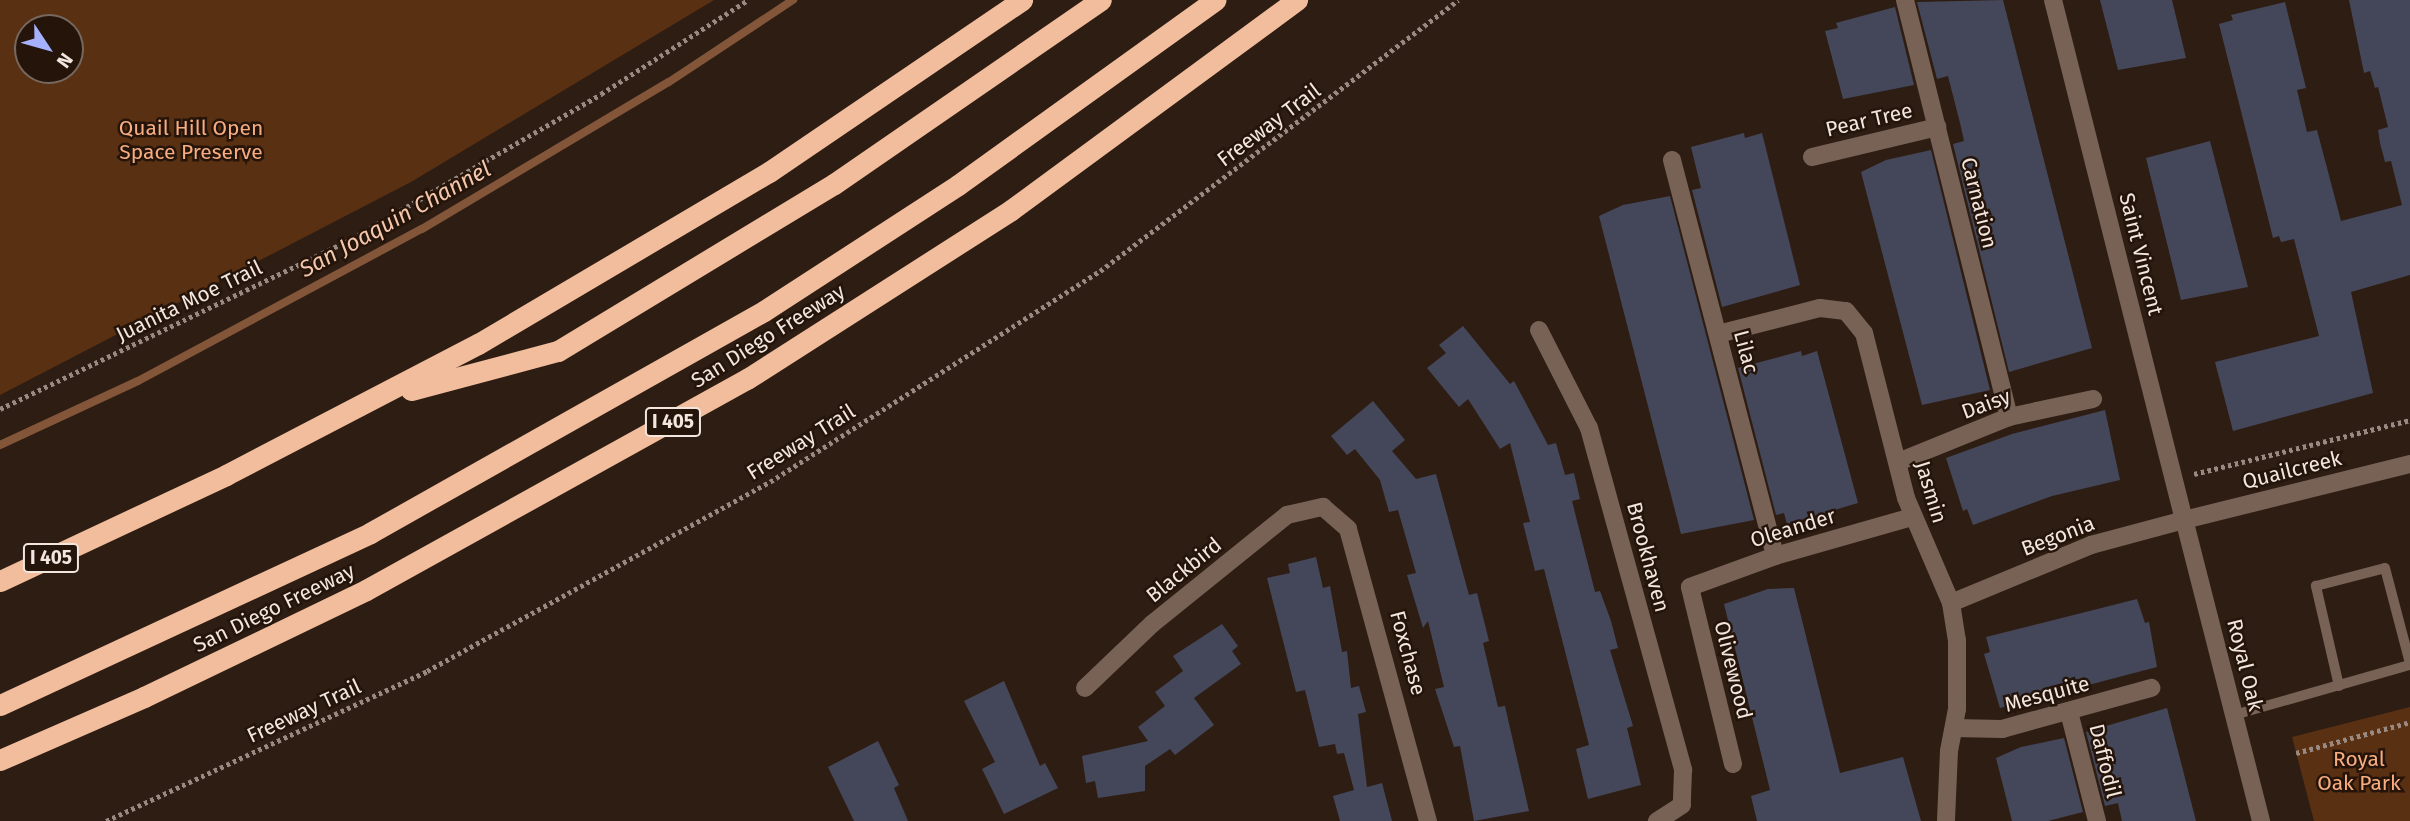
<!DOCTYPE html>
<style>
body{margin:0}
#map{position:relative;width:2410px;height:821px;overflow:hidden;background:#2e1d13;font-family:"Fira Sans",sans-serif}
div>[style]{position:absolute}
.green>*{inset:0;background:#5a3013}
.stream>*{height:8px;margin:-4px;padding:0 4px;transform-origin:4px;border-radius:4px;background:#845639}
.building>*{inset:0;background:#44475a}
.path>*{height:4.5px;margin-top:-2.25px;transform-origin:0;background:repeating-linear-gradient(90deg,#988a82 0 3.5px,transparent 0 7px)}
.service>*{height:10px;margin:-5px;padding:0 5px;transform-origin:5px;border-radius:5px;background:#786256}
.minor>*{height:18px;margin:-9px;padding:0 9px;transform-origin:9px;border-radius:9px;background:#786256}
.tertiary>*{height:18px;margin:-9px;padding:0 9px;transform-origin:9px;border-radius:9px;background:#786256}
.motorway>*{height:21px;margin:-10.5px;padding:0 10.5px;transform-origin:10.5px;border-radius:10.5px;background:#f2bd9d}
span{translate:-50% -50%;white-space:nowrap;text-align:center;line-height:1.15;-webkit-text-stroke:5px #24140a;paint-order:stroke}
.shield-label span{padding:2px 5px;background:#24140a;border:2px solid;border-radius:5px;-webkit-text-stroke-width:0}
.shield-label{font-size:19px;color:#f2e6df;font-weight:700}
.street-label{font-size:21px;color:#f2e6df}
.park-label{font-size:21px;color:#f7ad80}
.water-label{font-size:23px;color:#f5c8ad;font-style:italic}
.north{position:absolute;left:14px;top:14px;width:70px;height:70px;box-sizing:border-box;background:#24140a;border:2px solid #76685f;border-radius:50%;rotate:126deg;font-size:19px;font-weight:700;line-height:28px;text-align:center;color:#f2e6df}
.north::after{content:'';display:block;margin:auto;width:24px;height:32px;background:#a5b1fc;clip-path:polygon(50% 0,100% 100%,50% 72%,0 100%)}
</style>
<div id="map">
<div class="green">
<i style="clip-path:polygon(evenodd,0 0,714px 0,411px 182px,0 395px,0 0,28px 28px,70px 28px,70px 70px,28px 70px,28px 28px)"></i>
<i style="clip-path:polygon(2410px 707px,2410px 821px,2314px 821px,2292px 737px)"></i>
</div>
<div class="stream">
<i style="left:0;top:445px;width:152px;rotate:-24.9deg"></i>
<i style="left:138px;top:381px;width:322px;rotate:-28.2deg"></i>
<i style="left:422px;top:229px;width:287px;rotate:-30.8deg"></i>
<i style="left:669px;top:82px;width:149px;rotate:-33.5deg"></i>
</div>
<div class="building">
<i style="clip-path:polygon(2003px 0,2092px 348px,2009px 372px,1953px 144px,1964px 141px,1961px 127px,1948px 76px,1937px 79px,1917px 2px)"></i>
<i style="clip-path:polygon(2100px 0,2172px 0,2186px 58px,2118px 70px)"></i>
<i style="clip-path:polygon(2349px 0,2410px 0,2410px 275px,2351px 292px,2373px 393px,2233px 431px,2215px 362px,2319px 336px,2294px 239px,2281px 242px,2279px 236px,2273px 238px,2219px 24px,2233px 20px,2231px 15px,2285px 2px,2306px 88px,2297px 90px,2307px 132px,2317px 130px,2341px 221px,2402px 205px,2391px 161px,2385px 162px,2380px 143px,2378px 130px,2388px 127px,2378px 87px,2375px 88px,2370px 71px,2364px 73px)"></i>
<i style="clip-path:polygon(1895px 7px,1914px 85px,1843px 99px,1825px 31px,1838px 28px,1836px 23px)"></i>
<i style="clip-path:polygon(1744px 133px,1745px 138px,1762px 133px,1800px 285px,1722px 307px,1692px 190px,1701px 188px,1691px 147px)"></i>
<i style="clip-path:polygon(2210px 141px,2248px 287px,2181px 300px,2146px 158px)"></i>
<i style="clip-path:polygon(1931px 150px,1990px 390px,1922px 405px,1861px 172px,1886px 160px)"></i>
<i style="clip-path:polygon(1670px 196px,1754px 520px,1681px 534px,1599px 216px,1623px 205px)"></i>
<i style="clip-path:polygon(1463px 326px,1510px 384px,1514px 381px,1548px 445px,1556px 443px,1565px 475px,1574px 473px,1580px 499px,1572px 501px,1595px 592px,1600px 591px,1611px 621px,1618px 648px,1610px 650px,1633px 726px,1627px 728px,1641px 785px,1588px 799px,1576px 749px,1589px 745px,1544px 569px,1535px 571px,1523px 523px,1530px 522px,1510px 443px,1500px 449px,1468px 399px,1459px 407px,1427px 368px,1446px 353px,1439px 345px)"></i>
<i style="clip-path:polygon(1801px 351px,1802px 356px,1817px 351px,1858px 503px,1787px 524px,1784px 513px,1776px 515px,1738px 368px)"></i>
<i style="clip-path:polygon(1373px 401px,1405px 440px,1392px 451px,1416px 479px,1436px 474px,1469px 595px,1477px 593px,1489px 641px,1483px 643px,1498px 707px,1505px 706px,1529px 811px,1474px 821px,1460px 746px,1454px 747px,1435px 689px,1444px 687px,1428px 621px,1423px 628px,1407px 575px,1416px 573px,1398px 510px,1389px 512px,1380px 480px,1355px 449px,1347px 455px,1331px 436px)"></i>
<i style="clip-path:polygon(2105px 410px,2120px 480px,2052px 496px,1973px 525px,1967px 509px,1963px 511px,1946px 458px,2012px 434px)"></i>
<i style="clip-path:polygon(1316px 557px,1323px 588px,1330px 586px,1342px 652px,1347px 651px,1351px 688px,1359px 686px,1366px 712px,1358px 714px,1367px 787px,1382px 783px,1392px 821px,1340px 821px,1333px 796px,1354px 790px,1344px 753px,1337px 754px,1335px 744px,1319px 747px,1305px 690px,1296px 692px,1267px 578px,1290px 573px,1288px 564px)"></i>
<i style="clip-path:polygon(1794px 588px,1840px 773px,1903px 757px,1921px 821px,1757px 821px,1751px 796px,1770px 790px,1724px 604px,1768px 589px)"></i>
<i style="clip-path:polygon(2137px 599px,2145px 623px,2149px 622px,2157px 667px,2000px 708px,1984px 654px,1990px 652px,1986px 637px)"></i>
<i style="clip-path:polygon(1222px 624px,1238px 646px,1232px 651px,1241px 664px,1194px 698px,1214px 725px,1175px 755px,1170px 749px,1145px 766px,1145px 791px,1098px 798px,1095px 781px,1086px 783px,1082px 756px,1148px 741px,1138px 727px,1165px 706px,1155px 692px,1183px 671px,1173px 656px)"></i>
<i style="clip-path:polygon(1004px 681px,1040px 766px,1045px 763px,1058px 788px,1004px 814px,982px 769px,995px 762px,964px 701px)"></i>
<i style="clip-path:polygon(2167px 708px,2196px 821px,2122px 821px,2118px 803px,2105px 806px,2086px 732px)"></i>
<i style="clip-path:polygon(2064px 738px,2083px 812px,2048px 821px,2012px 821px,1996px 758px,2021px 747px)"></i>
<i style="clip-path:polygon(878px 741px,899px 785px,894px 788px,908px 821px,854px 821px,828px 767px)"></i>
</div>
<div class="path">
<i style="left:0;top:409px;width:384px;rotate:-25.8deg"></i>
<i style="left:346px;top:242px;width:295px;rotate:-30.1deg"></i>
<i style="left:601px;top:94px;width:174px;rotate:-32.6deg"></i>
<i style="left:2194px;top:474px;width:223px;rotate:-14deg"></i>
<i style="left:2296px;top:753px;width:118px;rotate:-15.2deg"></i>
<i style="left:106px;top:821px;width:354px;rotate:-25deg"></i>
<i style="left:427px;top:671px;width:399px;rotate:-28.9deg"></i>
<i style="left:776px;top:478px;width:384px;rotate:-32.6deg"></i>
<i style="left:1100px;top:271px;width:449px;rotate:-37.1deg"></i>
</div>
<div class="service">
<i style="left:2339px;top:686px;width:103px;rotate:-103deg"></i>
<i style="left:2316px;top:586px;width:71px;rotate:-14.6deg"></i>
<i style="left:2385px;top:568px;width:98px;rotate:75.3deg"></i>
<i style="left:2234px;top:715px;width:183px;rotate:-15.9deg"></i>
</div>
<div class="minor">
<i style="left:1905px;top:0;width:430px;rotate:76deg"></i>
<i style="left:1812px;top:157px;width:129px;rotate:-13.5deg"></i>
<i style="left:1672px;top:160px;width:409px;rotate:75.4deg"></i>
<i style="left:1539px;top:330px;width:110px;rotate:63deg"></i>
<i style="left:1589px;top:428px;width:355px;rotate:74.6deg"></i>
<i style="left:1683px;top:770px;width:35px;rotate:92deg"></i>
<i style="left:1682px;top:805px;width:30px;rotate:147deg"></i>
<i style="left:1718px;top:334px;width:105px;rotate:-14.3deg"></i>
<i style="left:1820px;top:308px;width:26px;rotate:7deg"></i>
<i style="left:1846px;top:311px;width:28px;rotate:51deg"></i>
<i style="left:1864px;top:333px;width:170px;rotate:75.7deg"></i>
<i style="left:1906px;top:498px;width:114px;rotate:66.8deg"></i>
<i style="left:1951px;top:603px;width:37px;rotate:81deg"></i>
<i style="left:1957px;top:640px;width:69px;rotate:90deg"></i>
<i style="left:1957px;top:709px;width:43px;rotate:100.8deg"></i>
<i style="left:1949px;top:751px;width:70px;rotate:92.5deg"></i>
<i style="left:1898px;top:462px;width:120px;rotate:-22.1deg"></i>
<i style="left:2009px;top:417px;width:86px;rotate:-12.1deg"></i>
<i style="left:1951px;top:603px;width:152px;rotate:-22.5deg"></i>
<i style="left:2091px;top:545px;width:96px;rotate:-15deg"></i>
<i style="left:2184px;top:520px;width:536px;rotate:-104.14deg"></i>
<i style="left:1085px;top:688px;width:93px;rotate:-43.7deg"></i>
<i style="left:1152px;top:624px;width:174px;rotate:-38.9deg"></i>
<i style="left:1287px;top:515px;width:37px;rotate:-13deg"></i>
<i style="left:1323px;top:507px;width:33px;rotate:41deg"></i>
<i style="left:1348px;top:529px;width:303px;rotate:74.7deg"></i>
<i style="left:2069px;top:712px;width:113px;rotate:75.6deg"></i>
<i style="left:1954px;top:728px;width:48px;rotate:1.2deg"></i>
<i style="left:2002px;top:729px;width:155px;rotate:-15.4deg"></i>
<i style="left:1733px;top:764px;width:182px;rotate:-103.7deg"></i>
<i style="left:1690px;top:587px;width:90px;rotate:-20deg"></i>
<i style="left:1775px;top:556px;width:142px;rotate:-15.9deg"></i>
</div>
<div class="tertiary">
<i style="left:2261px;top:821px;width:311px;rotate:-104.3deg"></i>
<i style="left:2184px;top:520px;width:233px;rotate:-13.9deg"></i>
</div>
<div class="motorway">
<i style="left:411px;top:390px;width:152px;rotate:-14.9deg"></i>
<i style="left:558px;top:351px;width:323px;rotate:-31.2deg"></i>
<i style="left:834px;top:184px;width:324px;rotate:-34.6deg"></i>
<i style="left:0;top:581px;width:250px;rotate:-25.1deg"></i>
<i style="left:226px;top:475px;width:284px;rotate:-27.5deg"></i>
<i style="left:478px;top:344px;width:338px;rotate:-30.6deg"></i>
<i style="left:769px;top:172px;width:306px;rotate:-34.2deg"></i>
<i style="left:0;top:705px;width:408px;rotate:-24.9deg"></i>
<i style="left:370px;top:533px;width:452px;rotate:-29.4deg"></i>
<i style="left:764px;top:311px;width:231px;rotate:-33deg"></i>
<i style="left:958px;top:185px;width:317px;rotate:-35.7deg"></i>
<i style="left:0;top:760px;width:157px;rotate:-23.6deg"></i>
<i style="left:144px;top:697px;width:246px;rotate:-25.7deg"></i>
<i style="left:366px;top:590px;width:436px;rotate:-29deg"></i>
<i style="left:747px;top:379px;width:313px;rotate:-32.6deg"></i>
<i style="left:1011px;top:210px;width:355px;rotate:-36.3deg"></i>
</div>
<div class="shield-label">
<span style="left:673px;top:422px">I 405</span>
<span style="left:51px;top:558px">I 405</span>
</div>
<div class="street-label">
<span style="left:1869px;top:120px;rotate:-13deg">Pear Tree</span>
<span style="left:1269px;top:125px;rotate:-37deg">Freeway Trail</span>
<span style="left:1979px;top:203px;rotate:76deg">Carnation</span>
<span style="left:2141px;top:254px;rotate:76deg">Saint Vincent</span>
<span style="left:189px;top:301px;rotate:-26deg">Juanita Moe Trail</span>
<span style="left:768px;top:336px;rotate:-32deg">San Diego Freeway</span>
<span style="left:1746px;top:352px;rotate:75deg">Lilac</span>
<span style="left:1986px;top:404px;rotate:-20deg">Daisy</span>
<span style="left:801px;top:442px;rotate:-32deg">Freeway Trail</span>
<span style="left:2292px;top:470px;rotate:-14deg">Quailcreek</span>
<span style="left:1931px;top:492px;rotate:73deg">Jasmin</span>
<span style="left:1793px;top:528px;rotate:-17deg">Oleander</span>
<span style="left:2058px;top:536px;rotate:-21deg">Begonia</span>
<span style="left:1648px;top:557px;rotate:75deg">Brookhaven</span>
<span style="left:1184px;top:570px;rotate:-39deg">Blackbird</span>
<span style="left:274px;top:608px;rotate:-26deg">San Diego Freeway</span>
<span style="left:1408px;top:653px;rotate:75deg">Foxchase</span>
<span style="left:2245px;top:665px;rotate:76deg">Royal Oak</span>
<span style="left:1733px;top:670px;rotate:76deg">Olivewood</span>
<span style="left:2047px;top:694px;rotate:-15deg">Mesquite</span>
<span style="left:304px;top:711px;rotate:-25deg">Freeway Trail</span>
<span style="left:2105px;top:761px;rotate:76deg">Daffodil</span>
</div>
<div class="park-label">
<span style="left:191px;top:140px">Quail Hill Open<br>Space Preserve</span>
<span style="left:2359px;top:771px">Royal<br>Oak Park</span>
</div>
<div class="water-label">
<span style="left:395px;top:219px;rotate:-29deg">San Joaquin Channel</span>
</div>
<div class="north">N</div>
</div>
